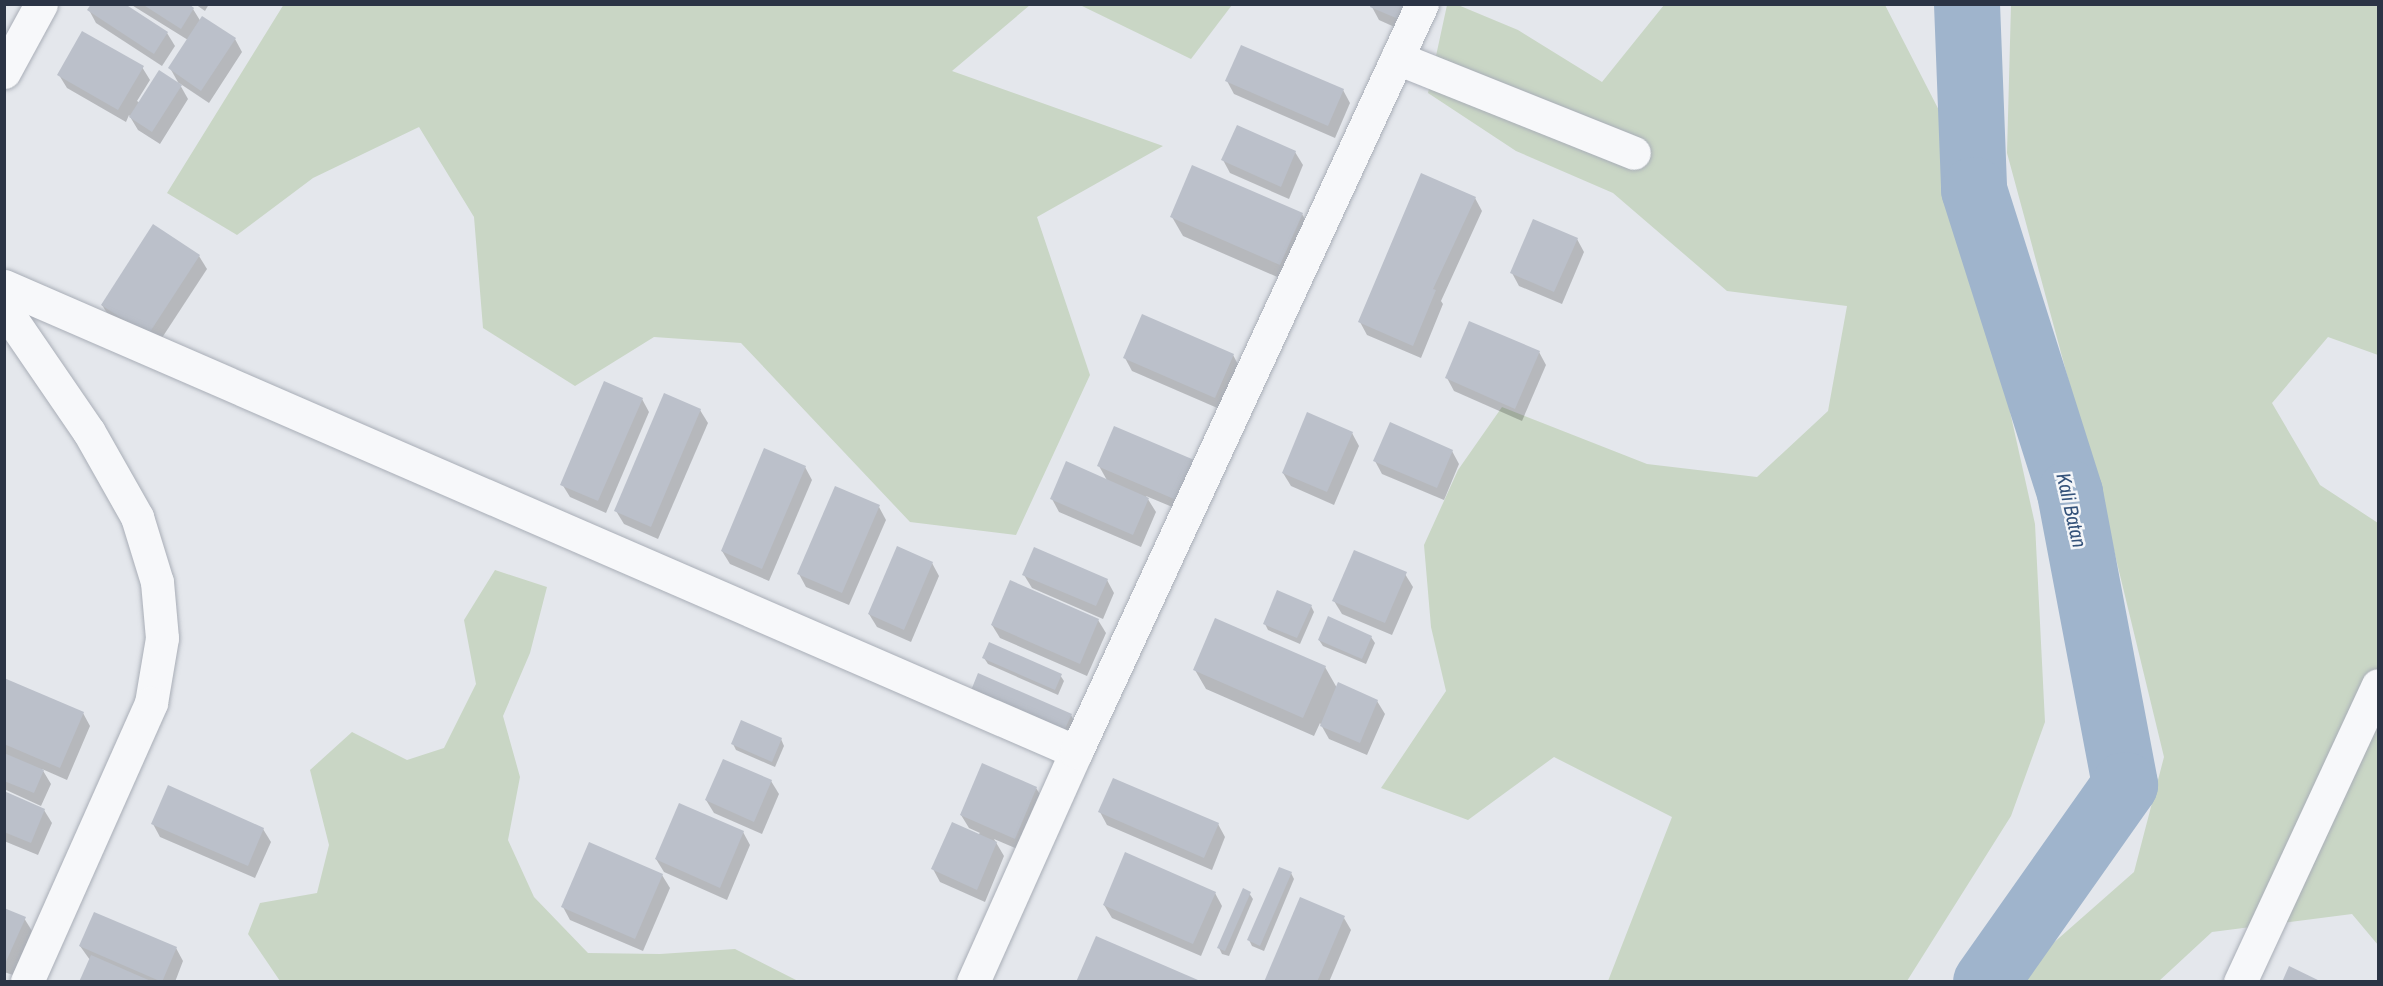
<!DOCTYPE html>
<style>
body{margin:0}
#map{position:relative;width:2383px;height:986px;overflow:hidden;background:#e4e7ec;font-family:"Archivo Narrow",sans-serif}
div>[style]{position:absolute}
.green>*{inset:0;background:#c9d6c5}
.shadow>*{inset:0;background:#0003}
.river>*{height:66px;margin:-33px;padding:0 33px;transform-origin:33px;border-radius:33px;background:#9fb4cc}
.building>*{inset:0;background:#bbc0ca}
.roads{filter:drop-shadow(0 0 2px #a9aeb7) drop-shadow(0 0 2px #a9aeb7)}
.minor>*{height:33px;margin:-16.5px;padding:0 16.5px;transform-origin:16.5px;border-radius:16.5px;background:#f7f8fa}
span{translate:-50% -50%;white-space:nowrap;text-align:center;line-height:1.15;-webkit-text-stroke:5px #f4f6f9;paint-order:stroke}
.water-label{font-size:20px;color:#34527a;font-style:italic}
.frame{position:absolute;inset:0;border:6px solid #2b3445;pointer-events:none}
</style>
<div id="map">
<div class="green">
<i style="clip-path:polygon(284px 4px,1030px 5px,952px 71px,1163px 146px,1037px 217px,1090px 375px,1016px 535px,910px 522px,741px 343px,654px 337px,575px 386px,483px 328px,474px 217px,419px 127px,313px 178px,237px 235px,167px 193px)"></i>
<i style="clip-path:polygon(1080px 5px,1232px 5px,1191px 59px)"></i>
<i style="clip-path:polygon(1447px 5px,1458px 5px,1518px 30px,1602px 82px,1664px 5px,1885px 5px,1946px 124px,2035px 524px,2045px 722px,2011px 816px,1907px 981px,1608px 981px,1672px 817px,1554px 757px,1468px 820px,1381px 788px,1446px 691px,1431px 627px,1424px 545px,1458px 470px,1502px 407px,1647px 464px,1757px 477px,1828px 411px,1847px 306px,1727px 291px,1613px 193px,1516px 151px,1428px 93px)"></i>
<i style="clip-path:polygon(2011px 5px,2378px 5px,2378px 355px,2328px 337px,2272px 403px,2320px 485px,2378px 523px,2378px 945px,2352px 914px,2212px 932px,2159px 981px,2010px 981px,2134px 872px,2164px 757px,2110px 534px,2007px 153px)"></i>
<i style="clip-path:polygon(495px 570px,547px 587px,530px 653px,503px 716px,520px 777px,508px 840px,534px 897px,588px 953px,660px 954px,735px 949px,798px 981px,280px 981px,248px 934px,260px 903px,317px 893px,329px 845px,310px 770px,352px 732px,407px 760px,444px 748px,476px 684px,464px 620px)"></i>
</div>
<div class="shadow">
<i style="clip-path:polygon(123px 4px,167px 33px,175px 46px,162px 66px,96px 23px,89px 10px)"></i>
<i style="clip-path:polygon(130px 4px,186px 4px,193px 9px,201px 22px,235px 39px,242px 52px,209px 103px,179px 83px,188px 99px,160px 144px,138px 130px,129px 115px,126px 122px,67px 88px,59px 75px,142px 67px,150px 80px,137px 101px,140px 103px,179px 84px,170px 68px,188px 40px)"></i>
<i style="clip-path:polygon(195px 4px,209px 4px,205px 11px)"></i>
<i style="clip-path:polygon(1423px 4px,1410px 34px,1379px 20px,1372px 7px)"></i>
<i style="clip-path:polygon(1227px 81px,1343px 90px,1350px 103px,1335px 138px,1234px 94px)"></i>
<i style="clip-path:polygon(1295px 152px,1303px 165px,1289px 199px,1230px 173px,1223px 160px)"></i>
<i style="clip-path:polygon(1475px 198px,1482px 211px,1441px 301px,1443px 304px,1421px 358px,1367px 335px,1360px 322px)"></i>
<i style="clip-path:polygon(1302px 214px,1313px 233px,1291px 283px,1183px 236px,1172px 217px)"></i>
<i style="clip-path:polygon(1577px 239px,1584px 252px,1562px 304px,1519px 286px,1512px 273px)"></i>
<i style="clip-path:polygon(199px 256px,207px 269px,156px 347px,110px 318px,102px 305px)"></i>
<i style="clip-path:polygon(1539px 352px,1546px 365px,1522px 421px,1454px 391px,1447px 378px)"></i>
<i style="clip-path:polygon(1233px 355px,1240px 368px,1222px 410px,1132px 371px,1125px 358px)"></i>
<i style="clip-path:polygon(642px 399px,649px 412px,606px 513px,570px 497px,562px 484px)"></i>
<i style="clip-path:polygon(700px 410px,708px 423px,658px 539px,624px 524px,616px 511px)"></i>
<i style="clip-path:polygon(1115px 428px,1189px 514px,1146px 496px,1156px 512px,1141px 547px,1059px 512px,1052px 499px,1108px 482px,1099px 466px)"></i>
<i style="clip-path:polygon(1352px 433px,1359px 446px,1334px 505px,1291px 486px,1283px 473px)"></i>
<i style="clip-path:polygon(1452px 451px,1459px 464px,1444px 500px,1382px 474px,1375px 461px)"></i>
<i style="clip-path:polygon(805px 467px,812px 480px,769px 581px,730px 564px,722px 551px)"></i>
<i style="clip-path:polygon(879px 507px,886px 520px,849px 605px,806px 587px,799px 574px)"></i>
<i style="clip-path:polygon(932px 563px,939px 576px,911px 642px,877px 627px,869px 614px)"></i>
<i style="clip-path:polygon(1405px 574px,1413px 587px,1392px 635px,1342px 614px,1334px 601px)"></i>
<i style="clip-path:polygon(1024px 575px,1107px 580px,1114px 593px,1103px 619px,1032px 588px)"></i>
<i style="clip-path:polygon(1311px 606px,1314px 612px,1300px 644px,1268px 630px,1265px 624px)"></i>
<i style="clip-path:polygon(1098px 620px,1106px 633px,1087px 676px,1000px 638px,992px 625px)"></i>
<i style="clip-path:polygon(1371px 637px,1375px 643px,1366px 664px,1323px 646px,1319px 640px)"></i>
<i style="clip-path:polygon(984px 658px,1060px 675px,1064px 681px,1058px 695px,988px 664px)"></i>
<i style="clip-path:polygon(1325px 667px,1337px 688px,1377px 701px,1385px 714px,1367px 755px,1329px 739px,1320px 723px,1314px 736px,1206px 689px,1195px 670px)"></i>
<i style="clip-path:polygon(979px 675px,1071px 715px,1078px 728px,1070px 746px)"></i>
<i style="clip-path:polygon(4px 679px,83px 713px,90px 726px,67px 780px,42px 769px,51px 784px,41px 806px,4px 789px)"></i>
<i style="clip-path:polygon(781px 739px,784px 746px,775px 767px,736px 750px,733px 744px)"></i>
<i style="clip-path:polygon(771px 781px,779px 794px,762px 834px,714px 813px,706px 800px)"></i>
<i style="clip-path:polygon(1036px 788px,1044px 801px,1022px 851px,994px 839px,1004px 856px,985px 902px,940px 882px,933px 869px,980px 833px,969px 828px,961px 815px)"></i>
<i style="clip-path:polygon(4px 793px,44px 810px,52px 823px,38px 855px,4px 841px)"></i>
<i style="clip-path:polygon(1100px 812px,1218px 824px,1225px 837px,1212px 870px,1107px 825px)"></i>
<i style="clip-path:polygon(153px 824px,263px 829px,271px 842px,255px 878px,160px 837px)"></i>
<i style="clip-path:polygon(743px 832px,750px 845px,727px 900px,664px 872px,656px 859px)"></i>
<i style="clip-path:polygon(1291px 873px,1294px 879px,1264px 951px,1252px 946px,1249px 940px)"></i>
<i style="clip-path:polygon(662px 875px,670px 888px,643px 951px,570px 920px,563px 907px)"></i>
<i style="clip-path:polygon(1215px 893px,1222px 906px,1201px 956px,1112px 918px,1104px 905px)"></i>
<i style="clip-path:polygon(1249px 893px,1253px 899px,1229px 956px,1222px 954px,1219px 948px)"></i>
<i style="clip-path:polygon(4px 909px,24px 918px,32px 931px,13px 975px,4px 972px)"></i>
<i style="clip-path:polygon(1344px 918px,1351px 930px,1329px 982px,1266px 982px)"></i>
<i style="clip-path:polygon(80px 946px,176px 948px,183px 961px,175px 982px,81px 982px,90px 960px)"></i>
</div>
<div class="river">
<i style="left:1967px;top:4px;width:186px;rotate:87.8deg"></i>
<i style="left:1974px;top:190px;width:318px;rotate:72.4deg"></i>
<i style="left:2070px;top:493px;width:297px;rotate:79.3deg"></i>
<i style="left:2125px;top:785px;width:241px;rotate:125.2deg"></i>
</div>
<div class="building">
<i style="clip-path:polygon(91px 4px,125px 4px,168px 32px,154px 54px,87px 10px)"></i>
<i style="clip-path:polygon(142px 4px,189px 4px,194px 8px,181px 29px)"></i>
<i style="clip-path:polygon(1371px 4px,1410px 4px,1403px 21px,1370px 7px)"></i>
<i style="clip-path:polygon(202px 16px,236px 38px,201px 91px,168px 68px)"></i>
<i style="clip-path:polygon(82px 31px,144px 66px,118px 110px,57px 75px)"></i>
<i style="clip-path:polygon(1241px 45px,1344px 89px,1328px 126px,1225px 81px)"></i>
<i style="clip-path:polygon(159px 70px,182px 85px,152px 132px,129px 117px)"></i>
<i style="clip-path:polygon(1237px 125px,1296px 151px,1281px 187px,1221px 160px)"></i>
<i style="clip-path:polygon(1192px 165px,1303px 213px,1280px 265px,1170px 217px)"></i>
<i style="clip-path:polygon(1421px 173px,1476px 197px,1433px 289px,1436px 290px,1413px 346px,1358px 322px)"></i>
<i style="clip-path:polygon(1533px 219px,1578px 238px,1554px 292px,1510px 273px)"></i>
<i style="clip-path:polygon(153px 224px,200px 255px,148px 335px,101px 305px)"></i>
<i style="clip-path:polygon(1142px 314px,1234px 354px,1215px 398px,1123px 358px)"></i>
<i style="clip-path:polygon(1469px 321px,1540px 351px,1515px 409px,1445px 378px)"></i>
<i style="clip-path:polygon(604px 381px,643px 398px,598px 501px,560px 485px)"></i>
<i style="clip-path:polygon(664px 393px,701px 409px,651px 527px,614px 511px)"></i>
<i style="clip-path:polygon(1307px 412px,1353px 432px,1327px 492px,1282px 473px)"></i>
<i style="clip-path:polygon(1390px 422px,1453px 450px,1437px 488px,1373px 461px)"></i>
<i style="clip-path:polygon(1114px 426px,1199px 462px,1181px 502px,1097px 466px)"></i>
<i style="clip-path:polygon(764px 448px,806px 466px,762px 569px,721px 551px)"></i>
<i style="clip-path:polygon(1066px 461px,1149px 498px,1133px 535px,1050px 499px)"></i>
<i style="clip-path:polygon(835px 486px,880px 505px,842px 593px,797px 574px)"></i>
<i style="clip-path:polygon(897px 546px,933px 562px,904px 630px,868px 614px)"></i>
<i style="clip-path:polygon(1034px 547px,1108px 579px,1096px 606px,1022px 575px)"></i>
<i style="clip-path:polygon(1354px 550px,1407px 572px,1385px 623px,1332px 601px)"></i>
<i style="clip-path:polygon(1010px 580px,1099px 619px,1080px 664px,991px 625px)"></i>
<i style="clip-path:polygon(1277px 590px,1312px 605px,1297px 638px,1263px 624px)"></i>
<i style="clip-path:polygon(1328px 616px,1372px 636px,1362px 659px,1318px 640px)"></i>
<i style="clip-path:polygon(1215px 618px,1326px 666px,1303px 718px,1193px 670px)"></i>
<i style="clip-path:polygon(989px 642px,1062px 674px,1055px 690px,982px 658px)"></i>
<i style="clip-path:polygon(978px 673px,1072px 714px,1063px 733px,970px 693px)"></i>
<i style="clip-path:polygon(4px 678px,84px 712px,60px 768px,4px 744px)"></i>
<i style="clip-path:polygon(1338px 682px,1378px 700px,1360px 743px,1320px 726px)"></i>
<i style="clip-path:polygon(741px 720px,782px 738px,772px 762px,731px 744px)"></i>
<i style="clip-path:polygon(4px 753px,44px 770px,34px 793px,4px 781px)"></i>
<i style="clip-path:polygon(723px 759px,772px 780px,754px 822px,705px 800px)"></i>
<i style="clip-path:polygon(982px 763px,1037px 787px,1015px 839px,960px 815px)"></i>
<i style="clip-path:polygon(1113px 778px,1219px 823px,1204px 858px,1098px 812px)"></i>
<i style="clip-path:polygon(168px 785px,264px 828px,248px 866px,151px 824px)"></i>
<i style="clip-path:polygon(4px 791px,45px 809px,31px 843px,4px 832px)"></i>
<i style="clip-path:polygon(679px 803px,744px 831px,720px 888px,655px 859px)"></i>
<i style="clip-path:polygon(952px 822px,997px 842px,977px 890px,931px 869px)"></i>
<i style="clip-path:polygon(589px 842px,663px 874px,635px 939px,561px 907px)"></i>
<i style="clip-path:polygon(1125px 852px,1216px 892px,1193px 944px,1103px 905px)"></i>
<i style="clip-path:polygon(1279px 867px,1292px 872px,1260px 946px,1247px 940px)"></i>
<i style="clip-path:polygon(1243px 888px,1251px 892px,1225px 951px,1217px 948px)"></i>
<i style="clip-path:polygon(1300px 897px,1345px 916px,1317px 982px,1264px 982px)"></i>
<i style="clip-path:polygon(4px 908px,26px 917px,4px 966px)"></i>
<i style="clip-path:polygon(94px 912px,177px 947px,162px 982px,79px 946px)"></i>
<i style="clip-path:polygon(1096px 936px,1198px 980px,1197px 982px,1076px 982px)"></i>
<i style="clip-path:polygon(91px 955px,153px 982px,79px 982px)"></i>
<i style="clip-path:polygon(2289px 966px,2322px 982px,2282px 982px)"></i>
</div>
<div class="roads">
<div class="minor">
<i style="left:1397px;top:58px;width:255px;rotate:21.8deg"></i>
<i style="left:4px;top:72px;width:77px;rotate:-61.4deg"></i>
<i style="left:4px;top:286px;width:1169px;rotate:23.49deg"></i>
<i style="left:4px;top:308px;width:150px;rotate:55.6deg"></i>
<i style="left:89px;top:432px;width:98px;rotate:60.5deg"></i>
<i style="left:137px;top:517px;width:68px;rotate:72.9deg"></i>
<i style="left:157px;top:582px;width:56px;rotate:84.9deg"></i>
<i style="left:162px;top:638px;width:66px;rotate:99.6deg"></i>
<i style="left:151px;top:703px;width:305px;rotate:114deg"></i>
<i style="left:973px;top:982px;width:252px;rotate:-65.9deg"></i>
<i style="left:1076px;top:752px;width:824px;rotate:-65.18deg"></i>
<i style="left:2240px;top:982px;width:327px;rotate:-65.1deg"></i>
</div>
</div>
<div class="water-label">
<span style="left:2072px;top:510px;rotate:77deg">Kali Batan</span>
</div>
<div class="frame"></div>
</div>
